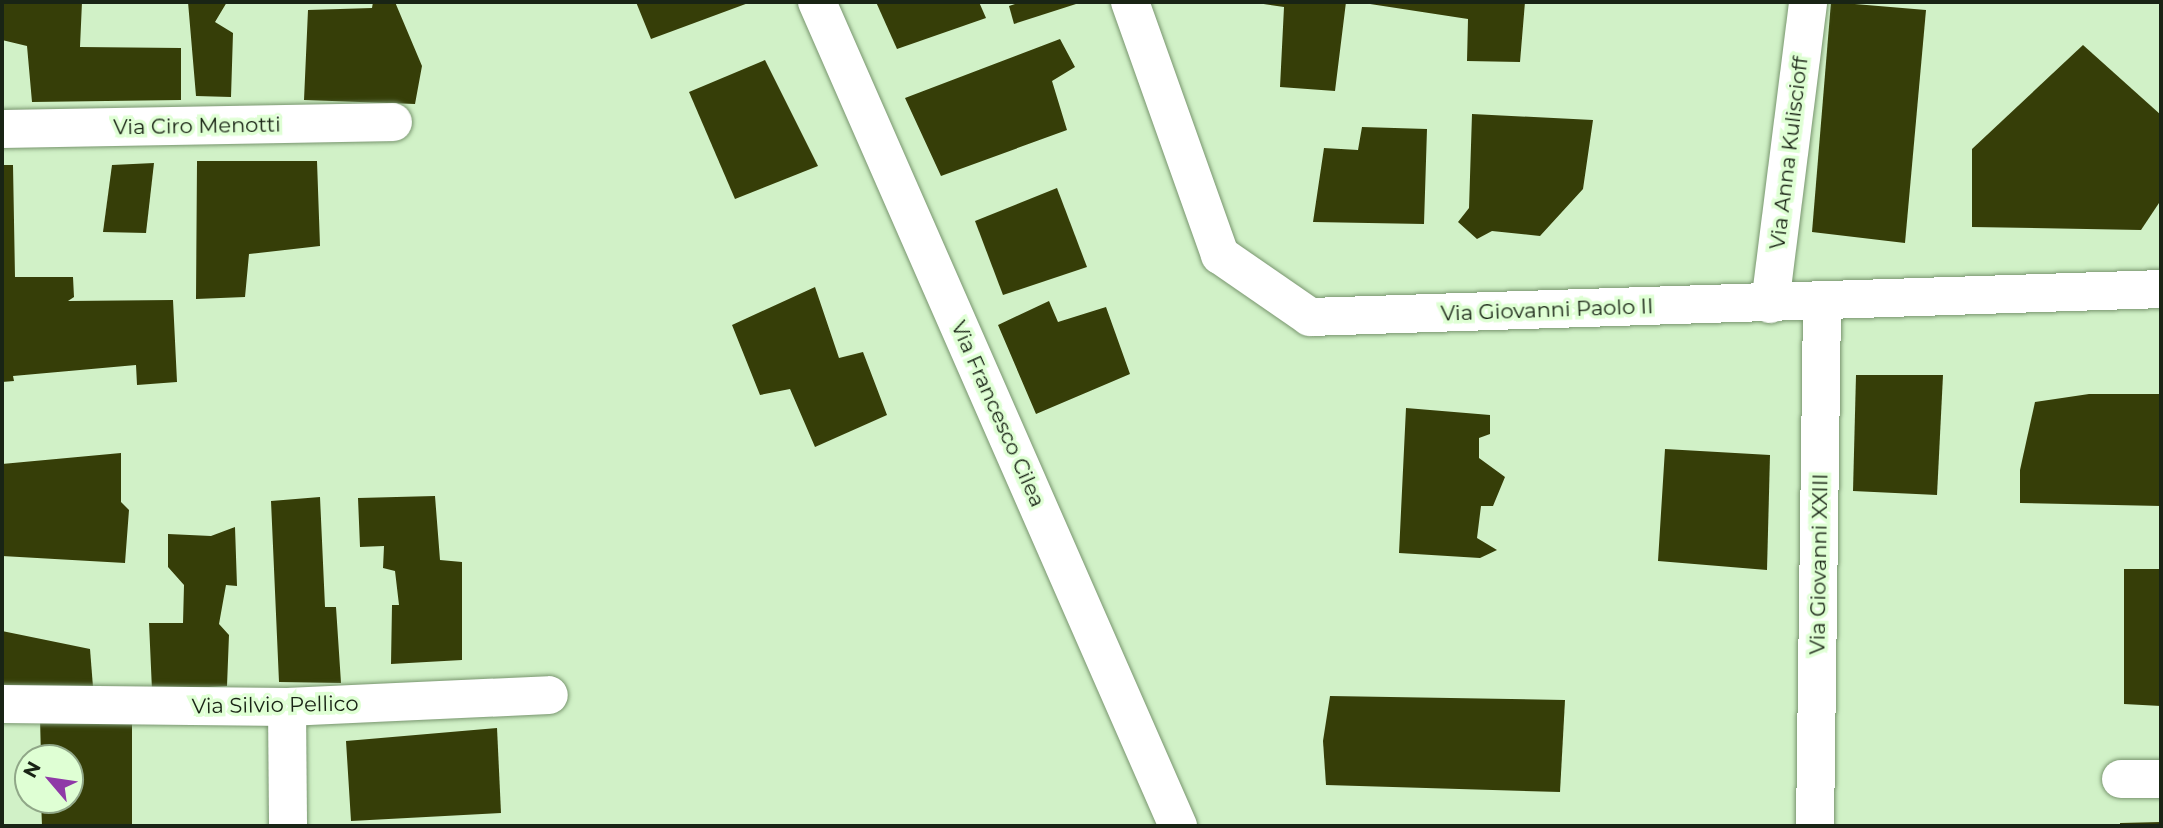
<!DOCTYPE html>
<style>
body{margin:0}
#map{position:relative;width:2163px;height:828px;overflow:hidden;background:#d1f1c7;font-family:Montserrat,sans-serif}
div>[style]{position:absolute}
.building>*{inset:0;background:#363e08}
.roads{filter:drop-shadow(0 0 2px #78956e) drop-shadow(0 0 2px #78956e)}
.minor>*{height:38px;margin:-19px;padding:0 19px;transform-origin:19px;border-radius:19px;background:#fff}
.tertiary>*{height:38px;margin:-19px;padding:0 19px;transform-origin:19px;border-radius:19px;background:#fff}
span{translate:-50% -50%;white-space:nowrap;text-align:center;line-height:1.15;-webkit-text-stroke:7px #dfffd4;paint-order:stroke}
.street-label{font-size:21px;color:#192415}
.frame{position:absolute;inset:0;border:4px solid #192415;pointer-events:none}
.north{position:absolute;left:14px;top:744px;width:70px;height:70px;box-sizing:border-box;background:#dfffd4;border:2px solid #90a788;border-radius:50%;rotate:299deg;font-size:19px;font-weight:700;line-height:28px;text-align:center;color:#192415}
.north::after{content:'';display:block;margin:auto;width:24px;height:32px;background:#8f39a7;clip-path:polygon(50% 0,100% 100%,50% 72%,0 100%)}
</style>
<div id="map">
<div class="building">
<i style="clip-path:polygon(2px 2px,82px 2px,80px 47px,181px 48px,181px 100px,32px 102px,27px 46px,2px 40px)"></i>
<i style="clip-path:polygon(188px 2px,227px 2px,215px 22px,233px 33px,231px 97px,196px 96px)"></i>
<i style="clip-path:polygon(373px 2px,395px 2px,422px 66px,415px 104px,304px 100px,308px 10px,372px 8px)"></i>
<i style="clip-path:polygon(636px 2px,751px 2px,651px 39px)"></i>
<i style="clip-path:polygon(876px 2px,979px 2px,986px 18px,897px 49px)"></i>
<i style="clip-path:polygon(1021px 2px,1075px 2px,1076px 4px,1014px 24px,1009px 6px)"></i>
<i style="clip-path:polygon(1250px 2px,1346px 2px,1335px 91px,1280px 87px,1284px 7px)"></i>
<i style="clip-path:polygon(1357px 2px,1525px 2px,1520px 62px,1467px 61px,1468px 19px)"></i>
<i style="clip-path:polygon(1831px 2px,1926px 10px,1905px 243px,1812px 232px)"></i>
<i style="clip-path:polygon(1060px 39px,1075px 67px,1052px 81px,1067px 130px,941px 176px,905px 98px)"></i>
<i style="clip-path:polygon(2083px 45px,2161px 115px,2161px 200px,2141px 230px,1972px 227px,1972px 149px)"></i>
<i style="clip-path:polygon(765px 60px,818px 166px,735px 199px,689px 92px)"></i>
<i style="clip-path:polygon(1472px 114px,1593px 120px,1583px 189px,1540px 236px,1492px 231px,1477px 239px,1458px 222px,1469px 208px)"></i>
<i style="clip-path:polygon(1362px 127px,1427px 129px,1424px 224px,1313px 222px,1324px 148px,1358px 150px)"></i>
<i style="clip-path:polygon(197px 161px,317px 161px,320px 246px,249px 254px,245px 297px,196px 299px)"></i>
<i style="clip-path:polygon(154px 163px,146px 233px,103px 232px,112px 165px)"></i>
<i style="clip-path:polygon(2px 165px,13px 165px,15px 277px,73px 277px,74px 297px,68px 301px,173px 300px,177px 382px,137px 385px,136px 365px,13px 376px,14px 381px,2px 382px)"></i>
<i style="clip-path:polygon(1057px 188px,1087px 267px,1003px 295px,975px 221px)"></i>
<i style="clip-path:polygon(815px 287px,839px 358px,863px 352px,887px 415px,815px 447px,790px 389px,760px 395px,732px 325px)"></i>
<i style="clip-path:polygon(1049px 301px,1058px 322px,1106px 307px,1130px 374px,1036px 414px,998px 325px)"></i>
<i style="clip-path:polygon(1856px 375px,1943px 375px,1937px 495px,1853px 491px)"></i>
<i style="clip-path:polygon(2089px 394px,2161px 394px,2161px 506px,2020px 503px,2020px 470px,2035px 402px)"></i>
<i style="clip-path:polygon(1406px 408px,1490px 415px,1490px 434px,1479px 438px,1479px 458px,1505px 477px,1493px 506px,1481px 506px,1477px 538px,1497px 550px,1480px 558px,1399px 553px)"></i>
<i style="clip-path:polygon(1665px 449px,1770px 455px,1767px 570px,1658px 561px)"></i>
<i style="clip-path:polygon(121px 453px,121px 502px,129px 510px,125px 563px,2px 556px,2px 464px)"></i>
<i style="clip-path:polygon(435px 496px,440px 560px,462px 562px,462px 660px,391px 664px,392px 605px,399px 605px,395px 571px,383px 568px,384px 546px,360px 547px,358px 498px)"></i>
<i style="clip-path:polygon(320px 497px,325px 607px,336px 607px,341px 683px,279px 682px,271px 501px)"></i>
<i style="clip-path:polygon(235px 527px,237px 586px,226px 585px,219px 624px,229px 635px,227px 686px,152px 690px,149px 623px,183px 623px,184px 585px,168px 567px,168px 534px,211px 536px)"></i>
<i style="clip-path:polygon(2124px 569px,2161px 569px,2161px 706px,2124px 704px)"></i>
<i style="clip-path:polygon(2px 631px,90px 649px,93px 687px,2px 691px)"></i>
<i style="clip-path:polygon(1330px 696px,1565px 700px,1560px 792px,1326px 785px,1323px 741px)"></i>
<i style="clip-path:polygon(132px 716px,132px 826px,42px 826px,41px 800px,70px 800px,70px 758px,41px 758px,40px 718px)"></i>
<i style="clip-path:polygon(497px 728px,501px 813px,351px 821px,346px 741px)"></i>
<i style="clip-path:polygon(2161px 822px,2161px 826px,2120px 826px,2120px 823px)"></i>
</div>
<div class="roads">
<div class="minor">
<i style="left:817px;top:2px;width:900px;rotate:66.34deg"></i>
<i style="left:2px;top:129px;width:391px;rotate:-1deg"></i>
<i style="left:1770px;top:304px;width:304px;rotate:-82.8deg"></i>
<i style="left:2px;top:704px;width:285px;rotate:0.6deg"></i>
<i style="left:287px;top:707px;width:262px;rotate:-2.6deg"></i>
<i style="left:287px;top:707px;width:119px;rotate:89.5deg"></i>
<i style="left:2121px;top:779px;width:40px"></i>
<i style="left:1815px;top:826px;width:524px;rotate:-89.23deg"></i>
</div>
<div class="tertiary">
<i style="left:1130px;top:2px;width:269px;rotate:70.4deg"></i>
<i style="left:1220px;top:255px;width:109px;rotate:34.6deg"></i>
<i style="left:1310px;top:317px;width:851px;rotate:-1.88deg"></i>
</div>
</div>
<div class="street-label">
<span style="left:197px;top:126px;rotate:-1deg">Via Ciro Menotti</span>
<span style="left:1789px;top:153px;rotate:-83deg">Via Anna Kuliscioff</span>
<span style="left:1547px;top:310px;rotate:-2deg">Via Giovanni Paolo II</span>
<span style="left:998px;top:414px;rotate:66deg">Via Francesco Cilea</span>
<span style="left:1819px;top:564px;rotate:-89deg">Via Giovanni XXIII</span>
<span style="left:275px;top:705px;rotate:-1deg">Via Silvio Pellico</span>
</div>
<div class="frame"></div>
<div class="north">N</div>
</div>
